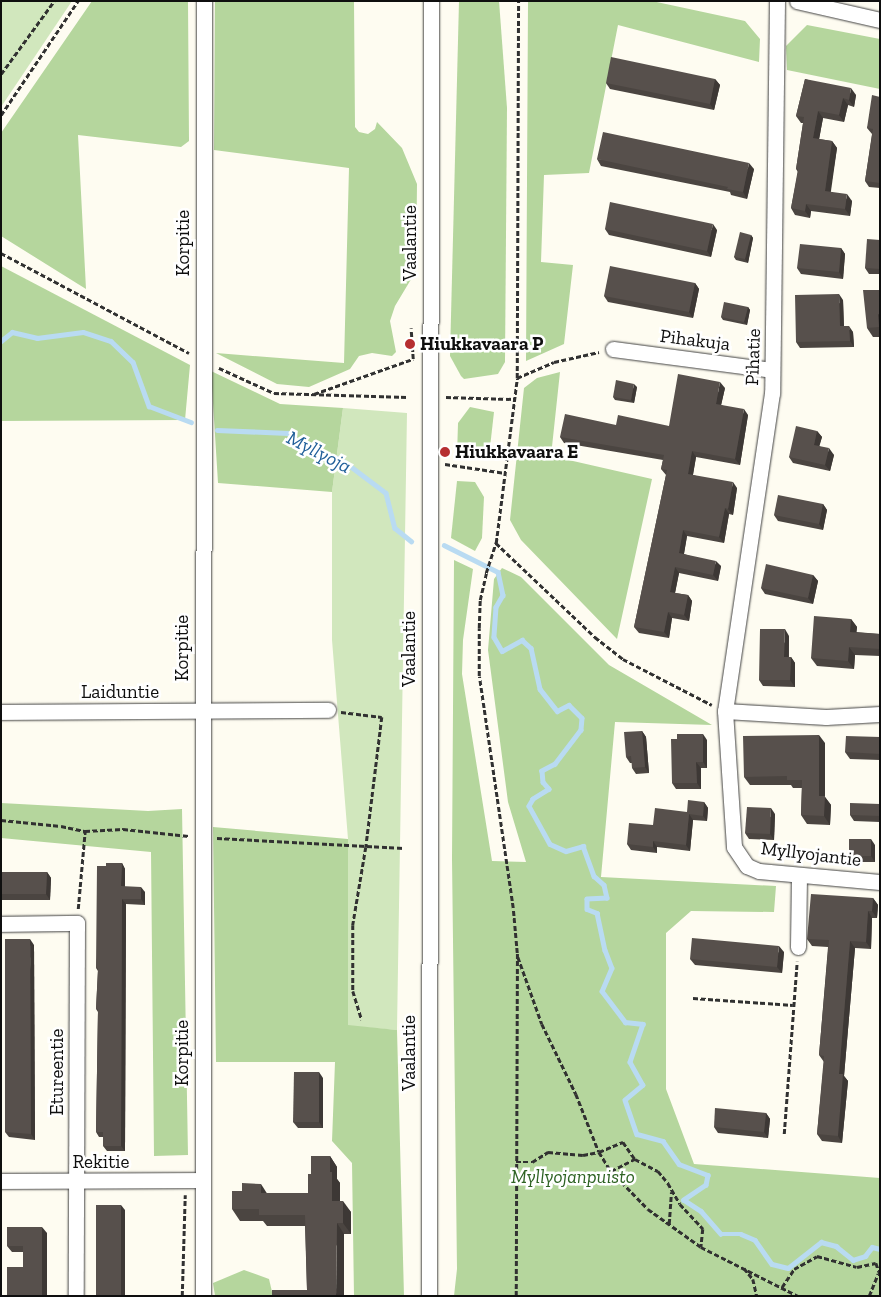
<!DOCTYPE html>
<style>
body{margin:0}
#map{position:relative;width:881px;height:1297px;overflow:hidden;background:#fefcf1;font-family:"Zilla Slab",serif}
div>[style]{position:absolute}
.green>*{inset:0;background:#d1e7bd}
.forest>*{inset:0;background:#b5d69d}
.stream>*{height:4.5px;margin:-2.25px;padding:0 2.25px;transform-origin:2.25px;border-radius:2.25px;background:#b9dbf2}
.path>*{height:2.5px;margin-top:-1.25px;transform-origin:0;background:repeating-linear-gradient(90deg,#313131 0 5px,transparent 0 7.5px)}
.roads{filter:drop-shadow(0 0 1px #424242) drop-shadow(0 0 1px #424242)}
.minor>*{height:15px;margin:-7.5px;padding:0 7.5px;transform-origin:7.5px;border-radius:7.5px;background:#fff}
.wall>*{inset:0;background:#4b4541}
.shaded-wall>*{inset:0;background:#3d3835}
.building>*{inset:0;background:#57504c}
.dots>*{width:14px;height:14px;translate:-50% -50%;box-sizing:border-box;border:2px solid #fff;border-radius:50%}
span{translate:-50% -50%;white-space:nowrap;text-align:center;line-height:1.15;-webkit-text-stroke:5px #fff;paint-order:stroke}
.street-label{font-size:19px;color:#0f0f0f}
.poi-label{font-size:19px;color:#0f0f0f;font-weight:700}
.left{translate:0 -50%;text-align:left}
.park-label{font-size:19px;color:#2e6323;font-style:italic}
.water-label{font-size:20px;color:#205f99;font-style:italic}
.frame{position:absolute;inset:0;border:2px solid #0f0f0f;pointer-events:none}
</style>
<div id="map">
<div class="green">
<i style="clip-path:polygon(1px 1px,72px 1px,1px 107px)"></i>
<i style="clip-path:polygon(343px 408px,407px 413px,397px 1030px,348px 1026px,348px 839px,332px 640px,332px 492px)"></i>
</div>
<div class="forest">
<i style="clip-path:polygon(92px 1px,188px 1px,189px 141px,181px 147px,78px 135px,86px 289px,1px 236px,1px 133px)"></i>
<i style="clip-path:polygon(215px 1px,354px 1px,355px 127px,359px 132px,368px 134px,375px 129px,377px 122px,402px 148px,417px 184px,416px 271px,395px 306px,390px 321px,396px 352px,392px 356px,372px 353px,359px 356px,350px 369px,309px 387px,277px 384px,216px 353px,344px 363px,349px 168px,214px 150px)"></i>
<i style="clip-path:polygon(459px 1px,499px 1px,507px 108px,505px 362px,498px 374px,464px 379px,461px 376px,450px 356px)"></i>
<i style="clip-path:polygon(528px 1px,652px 1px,745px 21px,760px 39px,759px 62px,618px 25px,589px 173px,544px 175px,541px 262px,573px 265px,564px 344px,526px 361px)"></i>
<i style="clip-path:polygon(807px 25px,880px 39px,880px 89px,787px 70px,786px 46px)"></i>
<i style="clip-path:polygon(1px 266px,190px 365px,185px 420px,1px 421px)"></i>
<i style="clip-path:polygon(211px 371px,280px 404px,343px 408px,332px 492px,218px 483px)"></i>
<i style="clip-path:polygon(560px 372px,551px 456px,652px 479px,617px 639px,521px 540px,510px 520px,524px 388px,537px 378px)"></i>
<i style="clip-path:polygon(470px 407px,494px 412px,489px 456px,457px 455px,458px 423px)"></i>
<i style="clip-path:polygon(457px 481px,475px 482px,484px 497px,482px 538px,475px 551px,451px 538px)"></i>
<i style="clip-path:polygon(454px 560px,473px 569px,463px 640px,462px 674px,492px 861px,526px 862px,508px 802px,488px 650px,494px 579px,502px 568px,521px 577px,609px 665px,712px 725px,615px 722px,601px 877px,776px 886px,774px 912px,691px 911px,666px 933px,666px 1089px,694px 1164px,880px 1178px,880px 1296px,454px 1296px,457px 1269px,452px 859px)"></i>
<i style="clip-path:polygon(1px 803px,148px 811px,182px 809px,188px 1155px,154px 1156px,151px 852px,1px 838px)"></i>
<i style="clip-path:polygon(213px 827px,348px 839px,348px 1025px,397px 1030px,404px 1296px,354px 1296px,352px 1163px,332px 1141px,335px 1062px,216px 1062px)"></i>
<i style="clip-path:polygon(244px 1270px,269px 1279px,273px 1296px,215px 1296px,213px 1283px)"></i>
</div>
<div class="stream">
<i style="left:1px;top:341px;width:14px;rotate:-39deg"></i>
<i style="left:12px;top:332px;width:26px;rotate:13deg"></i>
<i style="left:37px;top:338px;width:46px;rotate:-7.4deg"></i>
<i style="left:83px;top:332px;width:29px;rotate:18deg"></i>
<i style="left:111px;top:341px;width:30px;rotate:44deg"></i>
<i style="left:133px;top:362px;width:47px;rotate:70deg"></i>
<i style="left:149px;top:406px;width:45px;rotate:20.9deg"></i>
<i style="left:217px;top:430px;width:71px;rotate:2.4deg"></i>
<i style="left:288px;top:433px;width:26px;rotate:39deg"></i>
<i style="left:308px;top:449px;width:34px;rotate:17deg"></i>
<i style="left:341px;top:459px;width:56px;rotate:37.1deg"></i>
<i style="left:386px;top:493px;width:36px;rotate:76deg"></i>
<i style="left:395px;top:528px;width:21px;rotate:39deg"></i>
<i style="left:444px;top:545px;width:60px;rotate:26.6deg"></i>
<i style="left:498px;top:572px;width:24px;rotate:78deg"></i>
<i style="left:503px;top:595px;width:14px;rotate:120deg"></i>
<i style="left:496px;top:607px;width:30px;rotate:94deg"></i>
<i style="left:494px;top:637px;width:16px;rotate:60deg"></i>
<i style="left:502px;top:651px;width:23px;rotate:-29deg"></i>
<i style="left:522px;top:640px;width:12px;rotate:42deg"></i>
<i style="left:531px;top:648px;width:42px;rotate:77.6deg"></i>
<i style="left:540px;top:689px;width:28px;rotate:52deg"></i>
<i style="left:557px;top:711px;width:13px;rotate:-27deg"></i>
<i style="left:569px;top:705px;width:18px;rotate:45deg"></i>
<i style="left:582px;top:718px;width:12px;rotate:95deg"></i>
<i style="left:581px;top:730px;width:43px;rotate:127.4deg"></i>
<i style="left:555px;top:764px;width:15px;rotate:152deg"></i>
<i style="left:542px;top:771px;width:11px;rotate:85deg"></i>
<i style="left:543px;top:782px;width:9px;rotate:49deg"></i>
<i style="left:549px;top:789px;width:19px;rotate:148deg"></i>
<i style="left:533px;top:799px;width:8px;rotate:120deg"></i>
<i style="left:529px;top:806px;width:43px;rotate:61.1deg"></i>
<i style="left:550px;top:844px;width:17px;rotate:24deg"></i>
<i style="left:566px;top:851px;width:18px;rotate:-16deg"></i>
<i style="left:583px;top:846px;width:32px;rotate:70deg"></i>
<i style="left:594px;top:876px;width:13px;rotate:42deg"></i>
<i style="left:604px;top:885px;width:13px;rotate:77deg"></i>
<i style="left:607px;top:898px;width:20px;rotate:177deg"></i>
<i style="left:587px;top:899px;width:10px;rotate:90deg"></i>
<i style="left:587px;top:909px;width:11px;rotate:22deg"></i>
<i style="left:597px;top:913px;width:38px;rotate:78deg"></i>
<i style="left:605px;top:950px;width:19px;rotate:69deg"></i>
<i style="left:612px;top:968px;width:25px;rotate:113deg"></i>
<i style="left:602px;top:991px;width:39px;rotate:53deg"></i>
<i style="left:625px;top:1022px;width:18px;rotate:6deg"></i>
<i style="left:643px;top:1024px;width:40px;rotate:108.9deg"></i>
<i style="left:630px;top:1062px;width:26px;rotate:61deg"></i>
<i style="left:643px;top:1085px;width:23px;rotate:140deg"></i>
<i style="left:625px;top:1100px;width:36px;rotate:71deg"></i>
<i style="left:637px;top:1134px;width:27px;rotate:15deg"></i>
<i style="left:663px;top:1141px;width:28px;rotate:55deg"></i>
<i style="left:679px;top:1164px;width:31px;rotate:21deg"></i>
<i style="left:708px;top:1175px;width:10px;rotate:101deg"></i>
<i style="left:706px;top:1185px;width:27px;rotate:146deg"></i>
<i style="left:684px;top:1200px;width:20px;rotate:33deg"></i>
<i style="left:701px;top:1211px;width:30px;rotate:49deg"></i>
<i style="left:721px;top:1234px;width:20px"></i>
<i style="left:741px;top:1234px;width:15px;rotate:23deg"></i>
<i style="left:755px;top:1240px;width:29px;rotate:55deg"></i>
<i style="left:772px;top:1264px;width:16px;rotate:14deg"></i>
<i style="left:788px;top:1268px;width:42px;rotate:-38.2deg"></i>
<i style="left:821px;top:1242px;width:16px;rotate:15deg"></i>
<i style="left:836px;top:1246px;width:22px;rotate:39deg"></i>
<i style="left:853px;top:1260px;width:13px;rotate:-18deg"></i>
<i style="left:865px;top:1256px;width:11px;rotate:-52deg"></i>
<i style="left:872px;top:1247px;width:8px;rotate:14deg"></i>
</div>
<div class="path">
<i style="left:1px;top:74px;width:90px;rotate:-54deg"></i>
<i style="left:1px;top:115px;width:138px;rotate:-56deg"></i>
<i style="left:1px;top:253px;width:213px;rotate:28deg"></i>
<i style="left:219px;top:368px;width:60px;rotate:24.4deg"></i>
<i style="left:274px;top:393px;width:133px;rotate:1.7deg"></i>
<i style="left:517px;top:378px;width:40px;rotate:-23.4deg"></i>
<i style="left:554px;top:362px;width:46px;rotate:-12.5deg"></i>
<i style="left:314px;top:394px;width:105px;rotate:-19.5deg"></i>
<i style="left:413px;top:359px;width:31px;rotate:-94deg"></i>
<i style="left:446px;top:397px;width:68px;rotate:1.7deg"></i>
<i style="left:445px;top:464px;width:61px;rotate:8.5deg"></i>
<i style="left:496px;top:543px;width:137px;rotate:43.5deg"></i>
<i style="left:595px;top:637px;width:36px;rotate:38deg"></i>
<i style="left:623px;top:659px;width:100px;rotate:27.3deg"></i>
<i style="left:341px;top:712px;width:41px;rotate:7deg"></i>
<i style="left:382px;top:717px;width:131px;rotate:97deg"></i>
<i style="left:366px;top:847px;width:79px;rotate:99.5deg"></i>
<i style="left:353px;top:925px;width:66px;rotate:90deg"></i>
<i style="left:353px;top:991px;width:30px;rotate:73deg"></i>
<i style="left:1px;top:820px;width:60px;rotate:5.7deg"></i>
<i style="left:61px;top:826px;width:25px;rotate:12deg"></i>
<i style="left:85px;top:831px;width:38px;rotate:-3deg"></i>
<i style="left:123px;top:829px;width:66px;rotate:6.1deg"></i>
<i style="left:217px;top:838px;width:187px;rotate:3.1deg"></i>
<i style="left:78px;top:909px;width:78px;rotate:-84.9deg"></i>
<i style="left:518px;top:957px;width:71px;rotate:70.3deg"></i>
<i style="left:542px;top:1024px;width:78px;rotate:64.1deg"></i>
<i style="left:576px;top:1094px;width:62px;rotate:68.4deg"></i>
<i style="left:599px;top:1152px;width:22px;rotate:58deg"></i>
<i style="left:611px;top:1171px;width:53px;rotate:45.8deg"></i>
<i style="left:648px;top:1209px;width:65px;rotate:35.6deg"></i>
<i style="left:701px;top:1247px;width:109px;rotate:26.8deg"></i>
<i style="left:693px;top:998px;width:100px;rotate:4deg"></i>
<i style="left:784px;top:1134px;width:173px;rotate:-85.7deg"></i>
<i style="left:516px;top:1162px;width:16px"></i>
<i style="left:532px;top:1162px;width:19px;rotate:-32deg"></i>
<i style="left:548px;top:1152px;width:35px;rotate:5deg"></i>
<i style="left:583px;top:1155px;width:16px;rotate:-11deg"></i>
<i style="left:599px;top:1152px;width:26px;rotate:-23deg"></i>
<i style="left:623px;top:1142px;width:21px;rotate:55deg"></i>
<i style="left:635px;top:1159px;width:26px;rotate:28deg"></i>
<i style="left:658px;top:1171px;width:16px;rotate:50deg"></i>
<i style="left:668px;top:1183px;width:24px;rotate:60deg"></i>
<i style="left:680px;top:1204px;width:34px;rotate:47deg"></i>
<i style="left:703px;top:1229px;width:18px;rotate:96deg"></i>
<i style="left:611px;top:1171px;width:27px;rotate:-27deg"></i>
<i style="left:669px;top:1224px;width:32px;rotate:-86deg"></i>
<i style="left:744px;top:1268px;width:14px;rotate:51deg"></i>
<i style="left:753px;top:1279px;width:17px;rotate:77deg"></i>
<i style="left:782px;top:1287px;width:22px;rotate:-56deg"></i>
<i style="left:794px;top:1269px;width:26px;rotate:-29deg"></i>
<i style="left:817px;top:1256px;width:41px;rotate:15.4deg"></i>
<i style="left:857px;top:1267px;width:19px;rotate:-12deg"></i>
<i style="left:876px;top:1263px;width:12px;rotate:70deg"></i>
<i style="left:182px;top:1296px;width:101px;rotate:-88.3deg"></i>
<i style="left:516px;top:1296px;width:343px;rotate:-89.8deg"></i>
<i style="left:517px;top:953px;width:45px;rotate:-95.1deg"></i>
<i style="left:513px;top:908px;width:234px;rotate:-98.3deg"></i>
<i style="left:479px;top:676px;width:48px;rotate:-90deg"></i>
<i style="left:479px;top:628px;width:28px;rotate:-88deg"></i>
<i style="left:480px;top:600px;width:28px;rotate:-77deg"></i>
<i style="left:486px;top:573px;width:32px;rotate:-72deg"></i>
<i style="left:496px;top:543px;width:166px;rotate:-82.7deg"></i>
<i style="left:517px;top:378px;width:377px;rotate:-89.8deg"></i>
<i style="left:869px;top:1296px;width:24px;rotate:-68deg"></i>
</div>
<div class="roads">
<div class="minor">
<i style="left:777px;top:1px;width:392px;rotate:90.7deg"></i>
<i style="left:772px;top:393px;width:321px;rotate:98.4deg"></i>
<i style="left:725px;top:711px;width:136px;rotate:86.2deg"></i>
<i style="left:734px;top:847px;width:23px;rotate:56deg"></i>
<i style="left:747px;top:866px;width:13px;rotate:23deg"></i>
<i style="left:759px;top:871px;width:121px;rotate:5.2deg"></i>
<i style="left:797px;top:1px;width:85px;rotate:12.9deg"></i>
<i style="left:613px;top:349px;width:160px;rotate:7.5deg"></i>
<i style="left:725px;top:711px;width:101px;rotate:3.4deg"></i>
<i style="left:826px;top:717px;width:54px;rotate:-3.2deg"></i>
<i style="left:1px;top:712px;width:327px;rotate:-0.4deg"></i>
<i style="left:1px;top:924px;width:76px;rotate:-0.8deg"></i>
<i style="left:77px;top:923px;width:373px;rotate:90.2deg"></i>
<i style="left:798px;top:947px;width:72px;rotate:-89.2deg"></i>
<i style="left:1px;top:1181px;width:201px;rotate:-0.3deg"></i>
<i style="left:203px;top:1296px;width:1295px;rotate:-89.96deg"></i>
<i style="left:429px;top:1296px;width:1295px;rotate:-89.91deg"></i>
</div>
</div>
<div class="wall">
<i style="clip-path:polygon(715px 79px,720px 85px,714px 110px,610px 89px,606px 83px)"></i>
<i style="clip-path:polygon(805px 79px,856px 95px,854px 107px,848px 105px,844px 122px,823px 118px,819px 139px,832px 141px,837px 148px,830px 192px,852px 201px,850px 216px,811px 211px,810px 218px,795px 215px,791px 208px,798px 172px,796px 169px,803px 123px,801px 123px,796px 116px)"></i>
<i style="clip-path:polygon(880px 97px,880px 188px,869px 187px,865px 181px,872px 134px,867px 128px)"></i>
<i style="clip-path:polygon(597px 159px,754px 169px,747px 199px,731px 195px,730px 192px,601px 166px)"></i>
<i style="clip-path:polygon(605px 229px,717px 230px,711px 257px,609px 235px)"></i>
<i style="clip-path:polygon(751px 235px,753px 238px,748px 263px,736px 260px,734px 257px)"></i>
<i style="clip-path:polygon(880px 240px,880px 274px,869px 274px,865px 268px)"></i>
<i style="clip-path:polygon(841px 248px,845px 254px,843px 279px,801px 274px,797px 268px)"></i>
<i style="clip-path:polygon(695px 283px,699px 289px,693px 318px,608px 302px,604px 296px)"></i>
<i style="clip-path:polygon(880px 290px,880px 337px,873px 337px,867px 328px)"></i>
<i style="clip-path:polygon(843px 300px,844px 326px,853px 332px,854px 347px,800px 348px,796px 342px)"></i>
<i style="clip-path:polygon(748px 307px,750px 310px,747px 325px,723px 320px,721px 317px)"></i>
<i style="clip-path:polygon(637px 387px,634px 403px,615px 400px,613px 397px)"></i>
<i style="clip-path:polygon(725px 388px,721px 405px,748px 415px,740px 465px,696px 457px,693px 475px,737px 488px,733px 515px,729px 514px,724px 543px,687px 536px,684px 554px,721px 566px,718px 581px,679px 573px,675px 593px,688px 595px,692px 601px,689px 621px,672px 618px,669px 638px,639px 633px,634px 627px,666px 475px,661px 469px,663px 460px,564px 443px,560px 437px,616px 425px,669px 426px)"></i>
<i style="clip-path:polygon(817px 431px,822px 437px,819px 446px,834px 455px,830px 471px,793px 463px,789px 457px)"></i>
<i style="clip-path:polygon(823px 504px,827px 510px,823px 530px,778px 521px,774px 515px)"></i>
<i style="clip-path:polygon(813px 575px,818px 581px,813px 604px,765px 594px,761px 588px)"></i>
<i style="clip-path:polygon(851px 619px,857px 627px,856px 632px,880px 634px,880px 656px,855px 655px,854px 669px,817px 666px,811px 658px)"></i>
<i style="clip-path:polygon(789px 636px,789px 657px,791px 657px,795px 663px,795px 687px,763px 686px,759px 680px)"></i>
<i style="clip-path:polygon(642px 731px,646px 737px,649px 773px,636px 774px,632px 768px,632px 763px,630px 763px,626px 757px)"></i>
<i style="clip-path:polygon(880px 737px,880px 760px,850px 759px,845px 752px)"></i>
<i style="clip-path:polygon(707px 740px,707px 768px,701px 768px,701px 789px,676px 789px,672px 783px)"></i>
<i style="clip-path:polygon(825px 743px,825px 797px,831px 805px,830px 825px,807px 824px,801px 815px,802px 788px,793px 788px,791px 785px,750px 785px,744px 777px)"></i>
<i style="clip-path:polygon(704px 802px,708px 808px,707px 821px,693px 820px,690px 851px,657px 847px,657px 853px,631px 850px,627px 844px,653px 825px,687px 812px)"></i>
<i style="clip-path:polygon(880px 804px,880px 822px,854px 821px,850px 815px)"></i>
<i style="clip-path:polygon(775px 814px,774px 840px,749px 839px,745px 833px)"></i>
<i style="clip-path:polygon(875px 845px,875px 862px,853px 862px,849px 856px)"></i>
<i style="clip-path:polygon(122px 863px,125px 869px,125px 887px,145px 892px,145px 905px,126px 904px,125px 1151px,107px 1151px,103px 1146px,103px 1137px,99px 1137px,96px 1132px,98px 1012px,96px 1009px,98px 971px,96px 968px,106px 866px)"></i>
<i style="clip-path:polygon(1px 872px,47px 872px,51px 878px,50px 900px,1px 900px)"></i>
<i style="clip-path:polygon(873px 898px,878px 905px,877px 918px,872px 918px,871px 949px,855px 948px,844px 1076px,848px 1081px,842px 1143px,822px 1141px,817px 1134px,824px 1062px,819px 1055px,828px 947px,812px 946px,807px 939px)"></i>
<i style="clip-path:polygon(34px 945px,35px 1140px,9px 1137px,5px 1132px)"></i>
<i style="clip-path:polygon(784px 952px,782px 973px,695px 965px,690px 959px)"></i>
<i style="clip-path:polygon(323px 1078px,323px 1128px,298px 1128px,293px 1122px)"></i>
<i style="clip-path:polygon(766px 1113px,770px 1119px,768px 1138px,718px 1133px,714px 1127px)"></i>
<i style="clip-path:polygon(330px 1156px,337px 1167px,337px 1179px,340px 1183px,340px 1201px,351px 1212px,351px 1234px,344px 1234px,307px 1290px,305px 1226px,267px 1226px,263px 1221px,240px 1221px,232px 1209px,267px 1193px,308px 1193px,311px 1174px)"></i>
<i style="clip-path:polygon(47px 1233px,23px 1267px,23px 1252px,12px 1252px,7px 1246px)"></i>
</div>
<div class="shaded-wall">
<i style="clip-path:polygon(715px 79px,720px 85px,714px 110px,710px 104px)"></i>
<i style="clip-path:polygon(851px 88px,856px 95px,854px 107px,849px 100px)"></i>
<i style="clip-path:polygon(843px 98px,848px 105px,844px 122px,839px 115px)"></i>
<i style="clip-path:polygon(818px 111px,823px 118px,818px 145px,813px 138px)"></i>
<i style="clip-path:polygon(832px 141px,837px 148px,830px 198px,825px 191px)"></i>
<i style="clip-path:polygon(749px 163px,754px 169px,747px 199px,743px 192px)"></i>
<i style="clip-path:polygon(847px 194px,852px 201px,850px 216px,845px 209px)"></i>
<i style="clip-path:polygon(806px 204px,811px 211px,810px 218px,805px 211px)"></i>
<i style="clip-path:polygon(713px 224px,717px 230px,711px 257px,707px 251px)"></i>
<i style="clip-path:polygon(751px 235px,753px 238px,748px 263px,745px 259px)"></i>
<i style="clip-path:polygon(841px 248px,845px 254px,843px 279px,839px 272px)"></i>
<i style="clip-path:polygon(695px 283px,699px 289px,693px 318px,689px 312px)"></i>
<i style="clip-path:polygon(839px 294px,843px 300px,844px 332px,840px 326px)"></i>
<i style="clip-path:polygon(748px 307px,750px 310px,747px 325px,744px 322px)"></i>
<i style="clip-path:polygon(878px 314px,880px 317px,880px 328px,879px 327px)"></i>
<i style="clip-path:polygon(849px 326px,853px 332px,854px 347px,850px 341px)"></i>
<i style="clip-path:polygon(720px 382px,725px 388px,720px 410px,716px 404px)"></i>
<i style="clip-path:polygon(634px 384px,637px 387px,634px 403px,631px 400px)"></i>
<i style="clip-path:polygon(744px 409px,748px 415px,740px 465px,735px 459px)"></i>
<i style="clip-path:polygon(817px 431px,822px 437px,818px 451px,814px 445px)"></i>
<i style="clip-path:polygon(829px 448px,834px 455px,830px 471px,825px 465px)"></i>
<i style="clip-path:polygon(692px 451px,696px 457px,692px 480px,688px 474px)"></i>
<i style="clip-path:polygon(733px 482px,737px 488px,733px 515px,728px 509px)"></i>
<i style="clip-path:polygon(823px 504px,827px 510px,823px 530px,819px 524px)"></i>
<i style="clip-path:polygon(725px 508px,729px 514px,724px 543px,719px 537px)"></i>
<i style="clip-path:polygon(683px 530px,687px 536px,683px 559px,679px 553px)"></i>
<i style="clip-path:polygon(716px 561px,721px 566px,718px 581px,713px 575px)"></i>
<i style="clip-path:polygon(675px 567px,679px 573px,674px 598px,670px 592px)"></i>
<i style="clip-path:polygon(813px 575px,818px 581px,813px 604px,808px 598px)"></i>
<i style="clip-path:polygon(688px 595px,692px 601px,689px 621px,684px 615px)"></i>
<i style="clip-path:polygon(668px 612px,672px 618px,669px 638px,664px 632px)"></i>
<i style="clip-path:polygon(851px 619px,857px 627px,856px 640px,850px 632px)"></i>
<i style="clip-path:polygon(785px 629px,789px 636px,788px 663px,784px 657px)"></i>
<i style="clip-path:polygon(849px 647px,855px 655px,854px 669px,848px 661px)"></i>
<i style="clip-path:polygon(791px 657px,795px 663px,795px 687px,790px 680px)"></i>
<i style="clip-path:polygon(642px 731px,646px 737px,649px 773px,645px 767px)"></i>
<i style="clip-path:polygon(703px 734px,707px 740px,707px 768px,703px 762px)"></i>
<i style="clip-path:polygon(819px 735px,825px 743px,825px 797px,831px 805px,830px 825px,824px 816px,819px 796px)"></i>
<i style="clip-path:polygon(696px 762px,701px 768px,701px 789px,697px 783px)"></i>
<i style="clip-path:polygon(704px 802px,708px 808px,707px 821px,703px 816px)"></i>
<i style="clip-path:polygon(771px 808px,775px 814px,774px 840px,770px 834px)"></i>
<i style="clip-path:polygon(689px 814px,693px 820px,690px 851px,686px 845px)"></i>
<i style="clip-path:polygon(871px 839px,875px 845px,875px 862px,871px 856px)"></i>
<i style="clip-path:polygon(653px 841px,657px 847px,657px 853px,653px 847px)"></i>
<i style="clip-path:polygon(122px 863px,125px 869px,125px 892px,121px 886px)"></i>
<i style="clip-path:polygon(47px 872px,51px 878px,50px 900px,46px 894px)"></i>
<i style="clip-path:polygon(141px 887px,145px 892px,145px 905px,141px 899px)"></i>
<i style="clip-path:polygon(873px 898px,878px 905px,877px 918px,872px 911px)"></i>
<i style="clip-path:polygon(122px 899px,126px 904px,125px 1151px,121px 1146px)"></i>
<i style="clip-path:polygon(868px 911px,872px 918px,871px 949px,866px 942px)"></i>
<i style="clip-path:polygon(30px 939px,34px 945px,35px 1140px,31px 1134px)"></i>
<i style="clip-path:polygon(850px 941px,855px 948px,844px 1076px,848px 1081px,842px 1143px,838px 1136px,839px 1074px)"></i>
<i style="clip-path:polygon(779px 946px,784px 952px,782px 973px,777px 967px)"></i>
<i style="clip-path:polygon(319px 1072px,323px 1078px,323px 1128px,319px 1122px)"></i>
<i style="clip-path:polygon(766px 1113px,770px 1119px,768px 1138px,764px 1132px)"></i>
<i style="clip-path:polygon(330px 1156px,337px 1167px,337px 1179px,340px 1183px,340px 1212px,332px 1201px,330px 1172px)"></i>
<i style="clip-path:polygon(261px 1184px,268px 1195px,261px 1193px)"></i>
<i style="clip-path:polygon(343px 1201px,351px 1212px,351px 1234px,343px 1223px)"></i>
<i style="clip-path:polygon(121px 1205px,125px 1210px,125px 1296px,121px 1296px)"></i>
<i style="clip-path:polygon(337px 1223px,344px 1234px,344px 1296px,336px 1296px)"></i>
<i style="clip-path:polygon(42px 1227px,47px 1233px,47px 1296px,42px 1296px)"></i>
</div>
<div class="building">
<i style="clip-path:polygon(611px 57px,715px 79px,710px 104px,606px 83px)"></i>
<i style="clip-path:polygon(805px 79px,851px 88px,849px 100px,843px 98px,839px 115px,818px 111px,813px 138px,832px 141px,825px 191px,847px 194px,845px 209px,806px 204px,805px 211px,791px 208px,798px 169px,796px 169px,804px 117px,796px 116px)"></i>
<i style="clip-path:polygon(872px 95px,880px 97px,880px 183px,865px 181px,873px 129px,867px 128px)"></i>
<i style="clip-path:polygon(603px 132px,749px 163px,743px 192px,727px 189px,728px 187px,597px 159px)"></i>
<i style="clip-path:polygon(610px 202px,713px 224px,707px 251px,605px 229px)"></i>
<i style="clip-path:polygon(740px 232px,751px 235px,745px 259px,734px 257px)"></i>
<i style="clip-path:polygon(867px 239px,880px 240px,880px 269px,865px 268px)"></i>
<i style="clip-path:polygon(800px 244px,841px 248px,839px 272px,797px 268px)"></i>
<i style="clip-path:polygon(610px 266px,695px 283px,689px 312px,604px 296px)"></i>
<i style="clip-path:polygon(863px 290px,880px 290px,880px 314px,878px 314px,879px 327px,867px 328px)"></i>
<i style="clip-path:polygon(839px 294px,840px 326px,849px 326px,850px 341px,796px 342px,795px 295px)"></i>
<i style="clip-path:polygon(724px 302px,748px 307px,744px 322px,721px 317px)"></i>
<i style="clip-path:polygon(678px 374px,720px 382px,716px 404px,744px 409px,735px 459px,692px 451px,688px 474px,733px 482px,728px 509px,725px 508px,719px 537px,683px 530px,679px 553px,716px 561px,713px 575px,675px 567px,670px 592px,688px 595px,684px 615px,668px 612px,664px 632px,634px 627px,667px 470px,661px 469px,664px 455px,560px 437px,565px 414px,616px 425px,618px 415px,669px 426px)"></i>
<i style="clip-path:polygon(616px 380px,634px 384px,631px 400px,613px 397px)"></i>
<i style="clip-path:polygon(796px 426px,817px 431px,814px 445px,829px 448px,825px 465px,789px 457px)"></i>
<i style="clip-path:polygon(778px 495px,823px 504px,819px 524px,774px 515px)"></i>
<i style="clip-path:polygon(766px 564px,813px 575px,808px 598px,761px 588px)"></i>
<i style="clip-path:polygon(814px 616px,851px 619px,850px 632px,880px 634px,880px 649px,849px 647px,848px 661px,811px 658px)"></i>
<i style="clip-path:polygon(760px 629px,785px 629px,784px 657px,791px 657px,790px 680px,759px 680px)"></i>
<i style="clip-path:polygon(642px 731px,645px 767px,632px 768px,631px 756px,626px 757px,624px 732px)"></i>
<i style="clip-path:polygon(677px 734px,703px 734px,703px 762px,696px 762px,697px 783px,672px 783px,671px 739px,677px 739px)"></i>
<i style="clip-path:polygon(819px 735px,819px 796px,825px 796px,824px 816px,801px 815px,802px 780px,787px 780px,787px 776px,744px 777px,743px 736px)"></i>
<i style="clip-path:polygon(846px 736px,880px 737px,880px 754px,845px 752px)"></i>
<i style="clip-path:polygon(688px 800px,704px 802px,703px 816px,689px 814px,686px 845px,653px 841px,653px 847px,627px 844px,629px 823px,653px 825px,655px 808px,687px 812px)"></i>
<i style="clip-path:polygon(850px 803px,880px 804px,880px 816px,850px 815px)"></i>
<i style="clip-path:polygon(747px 807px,771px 808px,770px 834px,745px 833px)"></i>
<i style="clip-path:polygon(849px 839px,871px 839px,871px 856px,849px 856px)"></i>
<i style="clip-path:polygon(106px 863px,122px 863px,121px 886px,141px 887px,141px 899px,122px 899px,121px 1146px,103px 1146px,103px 1132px,96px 1132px,98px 1009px,96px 1009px,98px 968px,96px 968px,97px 866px,106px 866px)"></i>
<i style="clip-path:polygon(1px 872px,47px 872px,46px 894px,1px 894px)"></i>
<i style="clip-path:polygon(811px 894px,873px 898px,872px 911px,868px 911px,866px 942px,850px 941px,839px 1074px,843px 1074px,838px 1136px,817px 1134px,824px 1056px,819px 1055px,829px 940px,807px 939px)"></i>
<i style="clip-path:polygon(692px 938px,779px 946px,777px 967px,690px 959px)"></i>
<i style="clip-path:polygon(5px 939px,30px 939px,31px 1134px,5px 1132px)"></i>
<i style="clip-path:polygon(294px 1072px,319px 1072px,319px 1122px,293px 1122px)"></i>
<i style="clip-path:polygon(715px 1108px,766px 1113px,764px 1132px,714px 1127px)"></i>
<i style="clip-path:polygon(311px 1156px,330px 1156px,330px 1172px,332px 1172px,332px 1201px,343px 1201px,343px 1223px,337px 1223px,336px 1296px,272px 1296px,272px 1290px,307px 1290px,305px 1215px,259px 1215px,259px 1209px,232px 1209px,232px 1191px,242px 1191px,242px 1183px,261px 1184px,261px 1193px,308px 1193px,308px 1174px,311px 1174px)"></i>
<i style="clip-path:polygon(96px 1205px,121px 1205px,121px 1296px,96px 1296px)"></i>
<i style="clip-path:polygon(7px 1227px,42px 1227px,42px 1296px,7px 1296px,7px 1267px,23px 1267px,23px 1246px,7px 1246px)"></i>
</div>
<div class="dots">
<i style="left:410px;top:344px;background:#b62f31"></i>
<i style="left:445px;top:452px;background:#b62f31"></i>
</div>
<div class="street-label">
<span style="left:183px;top:243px;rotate:-90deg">Korpitie</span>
<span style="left:410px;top:243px;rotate:-90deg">Vaalantie</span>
<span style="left:695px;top:340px;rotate:7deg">Pihakuja</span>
<span style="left:753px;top:357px;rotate:-88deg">Pihatie</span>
<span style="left:182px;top:648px;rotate:-90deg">Korpitie</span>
<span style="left:409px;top:649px;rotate:-90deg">Vaalantie</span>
<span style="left:120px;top:692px">Laiduntie</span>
<span style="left:811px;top:854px;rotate:7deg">Myllyojantie</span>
<span style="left:182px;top:1053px;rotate:-90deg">Korpitie</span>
<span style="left:409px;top:1053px;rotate:-90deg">Vaalantie</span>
<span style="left:57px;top:1072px;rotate:-90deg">Etureentie</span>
<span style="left:101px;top:1162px">Rekitie</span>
</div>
<div class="poi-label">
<span class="left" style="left:420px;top:344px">Hiukkavaara P</span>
<span class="left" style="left:455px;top:452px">Hiukkavaara E</span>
</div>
<div class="park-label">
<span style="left:573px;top:1177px">Myllyojanpuisto</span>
</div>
<div class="water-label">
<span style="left:319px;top:452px;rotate:27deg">Myllyoja</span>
</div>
<div class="frame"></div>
</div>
